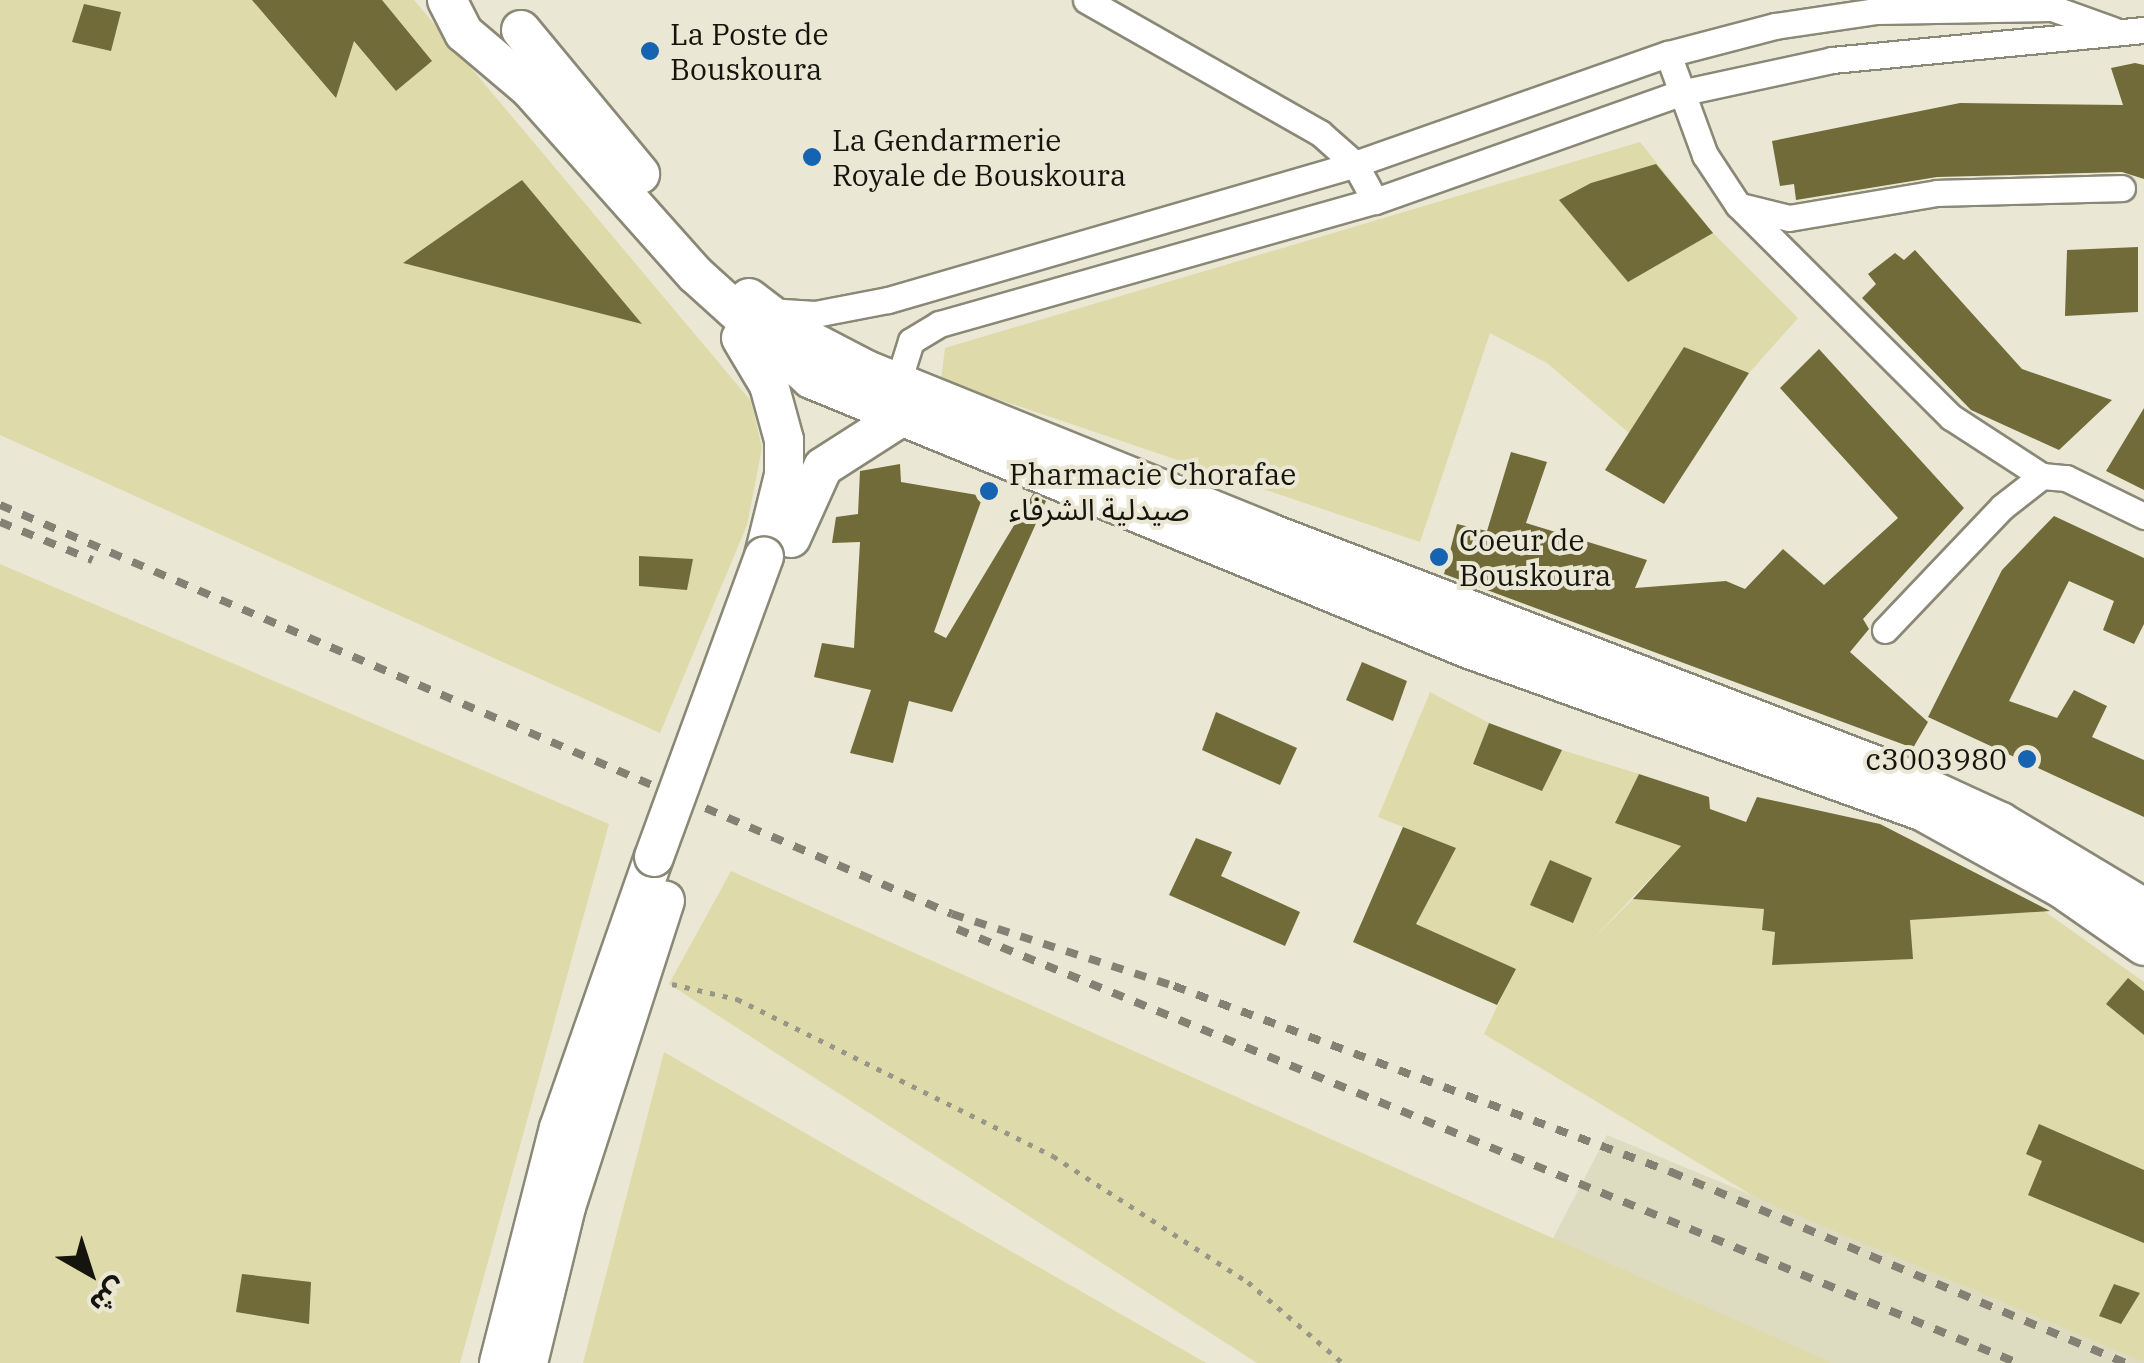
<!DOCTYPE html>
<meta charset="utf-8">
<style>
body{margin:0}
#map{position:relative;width:2144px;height:1363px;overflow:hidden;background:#eae8d4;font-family:"IBM Plex Serif","Noto Sans Arabic",serif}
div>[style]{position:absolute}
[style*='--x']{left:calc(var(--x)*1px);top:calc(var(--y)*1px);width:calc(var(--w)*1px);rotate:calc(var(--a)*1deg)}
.built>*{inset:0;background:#dddbc0}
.green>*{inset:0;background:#dedaa9}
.building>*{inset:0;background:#706b39}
.path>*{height:5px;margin-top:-2.5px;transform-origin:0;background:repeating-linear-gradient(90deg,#979687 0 5px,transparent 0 13px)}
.roads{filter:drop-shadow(2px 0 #8a8876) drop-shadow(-2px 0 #8a8876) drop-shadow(0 2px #8a8876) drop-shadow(0 -2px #8a8876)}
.street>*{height:25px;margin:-12.5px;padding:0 12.5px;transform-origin:12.5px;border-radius:12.5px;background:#fff}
.secondary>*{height:38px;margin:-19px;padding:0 19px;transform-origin:19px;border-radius:19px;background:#fff}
.rail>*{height:8px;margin-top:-4px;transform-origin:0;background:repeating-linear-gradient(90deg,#838174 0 12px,transparent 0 24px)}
.bridges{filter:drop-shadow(2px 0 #8a8876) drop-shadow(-2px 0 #8a8876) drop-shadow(0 2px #8a8876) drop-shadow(0 -2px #8a8876)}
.secondary-bridge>*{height:38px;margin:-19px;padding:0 19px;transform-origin:19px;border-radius:19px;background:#fff}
.dots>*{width:28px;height:28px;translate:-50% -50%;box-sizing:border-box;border:5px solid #eae8d4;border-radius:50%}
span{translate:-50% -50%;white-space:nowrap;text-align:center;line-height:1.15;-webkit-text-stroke:8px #eae8d4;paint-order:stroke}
.poi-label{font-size:30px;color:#15140d}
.left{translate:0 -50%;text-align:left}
.right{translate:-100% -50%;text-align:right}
.north{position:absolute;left:40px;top:1223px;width:100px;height:100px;-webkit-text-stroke:8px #eae8d4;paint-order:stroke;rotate:141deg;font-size:28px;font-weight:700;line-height:40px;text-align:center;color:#15140d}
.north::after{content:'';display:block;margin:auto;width:35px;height:45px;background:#15140d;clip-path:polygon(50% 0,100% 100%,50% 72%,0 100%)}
</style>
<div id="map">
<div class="built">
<i style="clip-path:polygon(1607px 1135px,2144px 1358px,2144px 1363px,1816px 1363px,1549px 1246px)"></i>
</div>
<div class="green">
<i style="clip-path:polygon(0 0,414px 0,751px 401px,762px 448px,747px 525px,660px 733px,0 435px)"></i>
<i style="clip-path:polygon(1640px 142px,1713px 233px,1798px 318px,1749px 373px,1629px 433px,1547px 363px,1490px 333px,1420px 542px,941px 380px,945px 348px)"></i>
<i style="clip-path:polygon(0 564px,609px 824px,460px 1363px,0 1363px)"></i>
<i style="clip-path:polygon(1430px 692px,1489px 723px,1473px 765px,1542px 791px,1562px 750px,1639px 774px,1615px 823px,1681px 846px,1591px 941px,1633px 899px,1764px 909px,1762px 930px,1775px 932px,1773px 965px,1912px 959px,1910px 920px,2028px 912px,2033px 903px,2144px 982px,2144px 1362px,1755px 1197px,1484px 1034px,1515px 969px,1416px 924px,1455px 848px,1378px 817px)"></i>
<i style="clip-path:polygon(731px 871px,1832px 1363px,1257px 1363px,669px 984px)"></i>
<i style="clip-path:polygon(664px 1052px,1206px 1363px,583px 1363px)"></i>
</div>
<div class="building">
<i style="clip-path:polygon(252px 0,382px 0,432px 61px,396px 91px,354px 41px,336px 98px)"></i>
<i style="clip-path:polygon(84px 4px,121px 12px,111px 51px,72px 42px)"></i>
<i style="clip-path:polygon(2135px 63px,2144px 65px,2144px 179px,2122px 172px,1937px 177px,1796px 200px,1794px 184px,1780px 186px,1772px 141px,1960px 103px,2123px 105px,2111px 68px)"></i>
<i style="clip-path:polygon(1656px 164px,1713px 233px,1628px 282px,1559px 200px,1591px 183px)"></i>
<i style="clip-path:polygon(522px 180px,642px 324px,403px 263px)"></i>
<i style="clip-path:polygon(2138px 247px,2138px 312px,2065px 316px,2067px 250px)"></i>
<i style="clip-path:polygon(1915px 250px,2022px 369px,2112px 400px,2059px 450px,1971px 410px,1862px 298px,1876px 284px,1868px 274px,1895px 253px,1904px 260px)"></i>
<i style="clip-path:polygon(1684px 347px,1749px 373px,1664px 504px,1605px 470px)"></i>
<i style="clip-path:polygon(1819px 349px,1964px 508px,1863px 619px,1869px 629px,1850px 652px,1928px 722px,1913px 748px,1444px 574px,1457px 524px,1487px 531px,1511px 452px,1547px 462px,1526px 523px,1647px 560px,1635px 588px,1726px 581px,1745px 589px,1783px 549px,1824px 585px,1898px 518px,1780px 388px)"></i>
<i style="clip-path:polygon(2144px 408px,2144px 490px,2106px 471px)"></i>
<i style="clip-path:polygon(900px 464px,901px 482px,983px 496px,934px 632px,946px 638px,1033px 494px,1046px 501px,952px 712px,909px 701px,893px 763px,850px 753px,871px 690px,814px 677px,822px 643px,854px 648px,860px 542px,832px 543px,836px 517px,858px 514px,860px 471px)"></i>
<i style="clip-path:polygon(2054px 516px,2144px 558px,2144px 624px,2134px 644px,2103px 630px,2114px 601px,2069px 581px,2009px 701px,2057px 718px,2074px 690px,2107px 706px,2092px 737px,2144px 760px,2144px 817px,1928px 717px,2002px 570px)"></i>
<i style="clip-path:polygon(639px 556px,693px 559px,687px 590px,639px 586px)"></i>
<i style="clip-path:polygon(1362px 662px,1407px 681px,1393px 721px,1346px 700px)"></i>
<i style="clip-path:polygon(1216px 712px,1297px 748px,1280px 785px,1202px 750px)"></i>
<i style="clip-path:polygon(1489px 723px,1562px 750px,1542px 791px,1473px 764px)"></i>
<i style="clip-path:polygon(1639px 774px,1709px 797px,1710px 809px,1746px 822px,1757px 797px,1880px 824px,2050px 911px,1910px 920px,1913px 959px,1772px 965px,1775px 932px,1762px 930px,1764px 909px,1633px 899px,1681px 846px,1615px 823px)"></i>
<i style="clip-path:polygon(1403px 827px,1456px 848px,1416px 924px,1516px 969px,1497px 1005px,1353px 942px)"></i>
<i style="clip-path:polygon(1196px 838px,1232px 852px,1221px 876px,1300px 912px,1285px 946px,1169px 895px)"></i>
<i style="clip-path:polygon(1550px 860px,1592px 878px,1573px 923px,1530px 905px)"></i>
<i style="clip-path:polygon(2128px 978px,2144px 991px,2144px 1035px,2106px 1004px)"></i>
<i style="clip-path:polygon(2039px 1124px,2144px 1170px,2144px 1243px,2028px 1195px,2042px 1161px,2026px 1154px)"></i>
<i style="clip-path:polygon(242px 1274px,311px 1282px,309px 1324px,236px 1312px)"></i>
<i style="clip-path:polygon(2114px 1284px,2140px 1293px,2121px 1324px,2099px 1316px)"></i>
</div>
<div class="path">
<i style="--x:672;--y:984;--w:67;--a:13"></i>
<i style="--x:737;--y:999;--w:353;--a:26.4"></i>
<i style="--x:1053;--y:1156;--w:232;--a:32.9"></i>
<i style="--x:1248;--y:1282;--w:125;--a:40.5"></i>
</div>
<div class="roads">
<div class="street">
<i style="--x:1086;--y:0;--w:269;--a:29.6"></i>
<i style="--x:1320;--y:133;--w:47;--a:41.5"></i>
<i style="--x:1355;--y:164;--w:42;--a:61.6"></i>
<i style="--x:1668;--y:54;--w:108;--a:69.9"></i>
<i style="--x:1705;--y:155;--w:60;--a:56.6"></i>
<i style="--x:1738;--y:205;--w:301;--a:44.9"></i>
<i style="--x:1951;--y:417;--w:108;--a:33"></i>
<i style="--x:1740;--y:206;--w:50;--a:13.8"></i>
<i style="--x:1789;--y:218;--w:150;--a:-9.6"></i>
<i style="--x:1937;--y:193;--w:185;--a:-1.5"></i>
<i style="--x:767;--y:311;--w:48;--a:3.6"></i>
<i style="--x:815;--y:314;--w:74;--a:-10.9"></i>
<i style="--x:888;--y:300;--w:486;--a:-16.2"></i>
<i style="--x:1355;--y:164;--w:332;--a:-19.4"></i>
<i style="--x:1668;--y:54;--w:111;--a:-14.7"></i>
<i style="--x:1775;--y:26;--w:103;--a:-8.4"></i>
<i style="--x:1877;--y:11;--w:175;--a:-1"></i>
<i style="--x:2052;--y:8;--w:65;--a:19.8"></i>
<i style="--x:898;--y:382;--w:43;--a:-72.4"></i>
<i style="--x:911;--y:341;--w:33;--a:-31"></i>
<i style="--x:939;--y:324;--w:453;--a:-15.8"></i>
<i style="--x:1375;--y:201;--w:324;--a:-19.5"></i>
<i style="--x:1680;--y:93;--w:156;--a:-12.2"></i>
<i style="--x:1832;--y:60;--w:313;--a:-5.5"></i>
<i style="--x:1885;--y:630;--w:170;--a:-46.4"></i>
<i style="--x:2002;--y:507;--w:51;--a:-37.8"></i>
<i style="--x:2042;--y:476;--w:24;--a:5"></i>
<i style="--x:2066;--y:478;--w:87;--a:26"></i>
</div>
<div class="secondary">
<i style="--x:447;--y:0;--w:37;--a:63"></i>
<i style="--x:464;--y:33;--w:87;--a:40.3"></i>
<i style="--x:530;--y:89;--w:249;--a:48.3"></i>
<i style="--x:696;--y:275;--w:155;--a:42.1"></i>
<i style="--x:811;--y:379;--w:711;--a:22.31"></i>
<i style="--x:1469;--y:649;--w:481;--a:19.7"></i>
<i style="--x:1922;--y:811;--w:159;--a:29"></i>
<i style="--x:2061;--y:888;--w:101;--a:34.9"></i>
<i style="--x:521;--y:30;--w:187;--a:50.4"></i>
<i style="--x:749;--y:298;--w:54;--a:37.5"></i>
<i style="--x:792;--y:331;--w:85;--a:27.5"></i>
<i style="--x:867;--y:370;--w:432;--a:22"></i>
<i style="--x:1267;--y:532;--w:665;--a:20.97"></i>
<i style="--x:1888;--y:770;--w:124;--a:24.7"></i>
<i style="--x:2001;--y:822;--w:167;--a:31"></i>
<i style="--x:741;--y:338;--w:55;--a:59.2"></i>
<i style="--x:769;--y:385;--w:57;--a:74.7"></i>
<i style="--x:784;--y:440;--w:35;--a:90"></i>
<i style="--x:784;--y:475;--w:83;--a:103.9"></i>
<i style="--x:791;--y:538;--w:78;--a:-65.7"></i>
<i style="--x:823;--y:467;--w:89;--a:-32.6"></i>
<i style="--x:499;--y:1363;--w:243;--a:-75.7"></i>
<i style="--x:559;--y:1128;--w:287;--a:-70.7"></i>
<i style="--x:528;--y:1363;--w:161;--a:-76.3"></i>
<i style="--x:566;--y:1207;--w:322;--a:-72.1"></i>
</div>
</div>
<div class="rail">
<i style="--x:0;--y:505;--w:1036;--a:23.25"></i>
<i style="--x:952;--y:914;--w:233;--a:18"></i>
<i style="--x:1174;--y:986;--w:531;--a:20.52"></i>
<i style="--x:1671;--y:1172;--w:493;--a:22.8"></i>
<i style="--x:0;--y:522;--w:100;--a:22.4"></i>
<i style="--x:957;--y:929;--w:1146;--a:22.25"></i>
</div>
<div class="bridges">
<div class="secondary-bridge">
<i style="--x:654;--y:857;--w:320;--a:-69.9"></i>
</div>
</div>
<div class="dots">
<i style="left:650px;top:51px;background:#1563b1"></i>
<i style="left:812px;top:157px;background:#1563b1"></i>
<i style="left:989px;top:491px;background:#1563b1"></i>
<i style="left:1439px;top:557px;background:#1563b1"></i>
<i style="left:2027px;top:759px;background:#1563b1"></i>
</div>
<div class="poi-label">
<span class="left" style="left:670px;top:51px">La Poste de<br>Bouskoura</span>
<span class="left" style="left:832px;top:157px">La Gendarmerie<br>Royale de Bouskoura</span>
<span class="left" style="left:1009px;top:491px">Pharmacie Chorafae<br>صيدلية الشرفاء</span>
<span class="left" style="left:1459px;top:557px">Coeur de<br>Bouskoura</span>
<span class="right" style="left:2007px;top:759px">c3003980</span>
</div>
<div class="north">ش</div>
</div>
